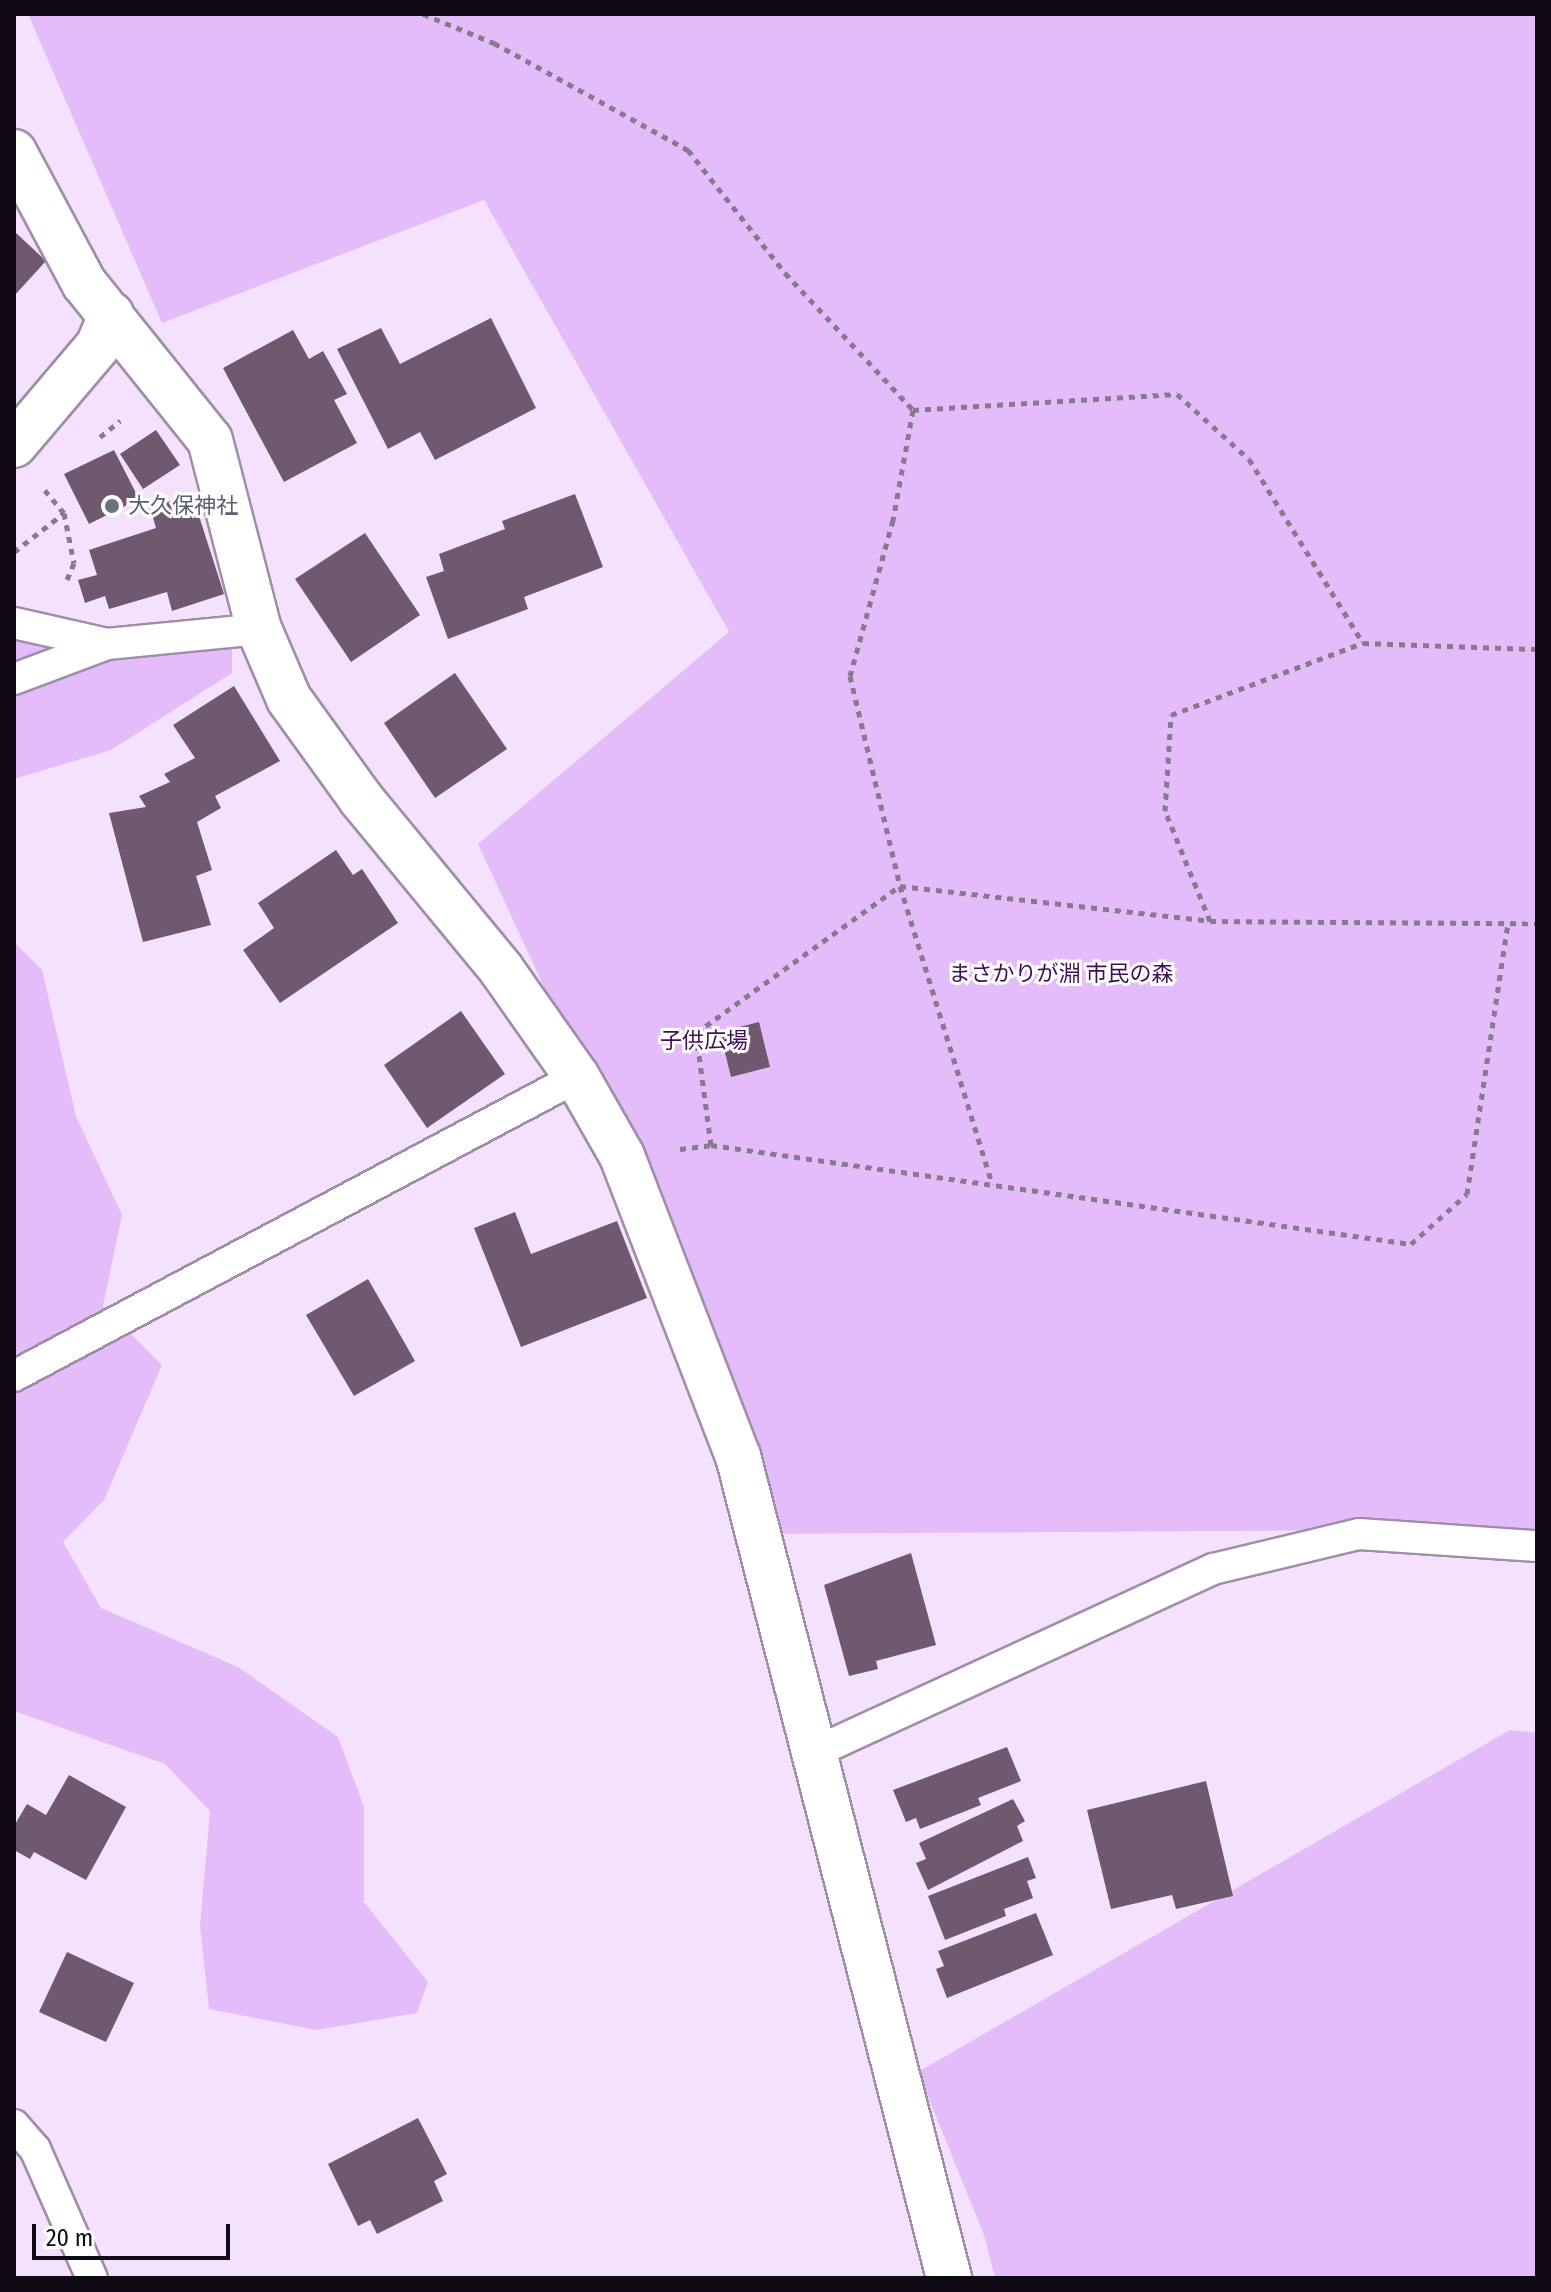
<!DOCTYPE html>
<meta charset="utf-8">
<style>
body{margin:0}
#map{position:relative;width:1551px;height:2292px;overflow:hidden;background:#f4e1fe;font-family:"Fira Sans Condensed","Noto Sans JP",sans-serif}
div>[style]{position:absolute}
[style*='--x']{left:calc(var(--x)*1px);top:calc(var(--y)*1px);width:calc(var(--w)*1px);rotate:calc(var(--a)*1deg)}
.green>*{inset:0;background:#e4bcf9}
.building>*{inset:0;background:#6e596f}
.path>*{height:5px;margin-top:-2.5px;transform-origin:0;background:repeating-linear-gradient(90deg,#877a8e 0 6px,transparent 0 12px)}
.roads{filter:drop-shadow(2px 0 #a08ea9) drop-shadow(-2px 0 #a08ea9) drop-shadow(0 2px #a08ea9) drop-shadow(0 -2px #a08ea9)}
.lane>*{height:30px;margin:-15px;padding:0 15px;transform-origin:15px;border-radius:15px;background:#fff}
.street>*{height:44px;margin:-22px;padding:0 22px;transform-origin:22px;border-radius:22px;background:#fff}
.dots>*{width:22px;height:22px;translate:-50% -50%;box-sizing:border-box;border:4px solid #fff;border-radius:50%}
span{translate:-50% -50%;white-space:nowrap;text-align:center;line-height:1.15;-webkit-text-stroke:6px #fff;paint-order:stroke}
.worship-label{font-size:22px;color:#5b616d}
.left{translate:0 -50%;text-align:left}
.park-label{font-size:22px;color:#400e55}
.frame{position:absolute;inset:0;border:16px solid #100a14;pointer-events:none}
.scale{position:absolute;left:32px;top:2224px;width:198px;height:36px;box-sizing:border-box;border:4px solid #100a14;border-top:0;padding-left:10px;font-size:24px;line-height:28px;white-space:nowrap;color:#100a14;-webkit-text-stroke:6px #fff;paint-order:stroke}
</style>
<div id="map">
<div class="green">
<i style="clip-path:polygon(28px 14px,1537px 14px,1537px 1529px,758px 1534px,622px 1156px,478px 844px,729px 632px,484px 200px,162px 323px)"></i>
<i style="clip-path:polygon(14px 620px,107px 644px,232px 632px,232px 673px,111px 750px,14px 779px)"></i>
<i style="clip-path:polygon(14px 942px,42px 970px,76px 1116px,122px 1215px,103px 1306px,162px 1365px,104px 1500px,63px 1542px,101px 1608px,238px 1667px,338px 1737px,364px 1807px,364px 1902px,428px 1982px,417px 2013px,316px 2030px,209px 2009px,200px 1926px,210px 1811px,165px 1764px,14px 1711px)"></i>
<i style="clip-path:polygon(1510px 1730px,1537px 1733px,1537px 2278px,995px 2278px,984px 2235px,918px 2072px)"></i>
</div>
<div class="building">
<i style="clip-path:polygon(14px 231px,46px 261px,14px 296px)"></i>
<i style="clip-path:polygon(491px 318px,536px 408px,435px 460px,420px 432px,388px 449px,337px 349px,381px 328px,400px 364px)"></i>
<i style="clip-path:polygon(293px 330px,309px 359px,323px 351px,347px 394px,334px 400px,357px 443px,284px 482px,223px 368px)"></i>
<i style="clip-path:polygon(156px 430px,180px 465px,143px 489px,120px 454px)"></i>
<i style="clip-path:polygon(114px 450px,139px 499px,89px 524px,64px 474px)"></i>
<i style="clip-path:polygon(192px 494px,224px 594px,172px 611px,167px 592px,109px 609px,105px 596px,85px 603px,78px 580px,97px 575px,89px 550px,156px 528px,150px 508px)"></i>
<i style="clip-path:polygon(575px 494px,603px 567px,524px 597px,528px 609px,448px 639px,426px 577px,444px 571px,439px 554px,505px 529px,502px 521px)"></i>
<i style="clip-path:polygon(365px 533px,420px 615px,351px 662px,295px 579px)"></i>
<i style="clip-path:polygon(455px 673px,507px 749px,435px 798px,384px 723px)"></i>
<i style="clip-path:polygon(234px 686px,280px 761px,215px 796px,221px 808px,197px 822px,212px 870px,196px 876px,211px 925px,143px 942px,109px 813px,146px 807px,139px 796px,170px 782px,164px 774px,195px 758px,173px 725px)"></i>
<i style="clip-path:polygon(336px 850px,353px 875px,362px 869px,398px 923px,280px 1003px,243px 950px,274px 928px,258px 903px)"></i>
<i style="clip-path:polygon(461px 1011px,505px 1074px,427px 1128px,384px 1065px)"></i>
<i style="clip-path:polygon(759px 1022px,770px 1067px,731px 1077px,720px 1032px)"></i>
<i style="clip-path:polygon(515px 1212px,531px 1254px,617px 1221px,647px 1298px,521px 1347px,474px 1228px)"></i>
<i style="clip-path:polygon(368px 1279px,415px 1361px,354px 1396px,306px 1315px)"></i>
<i style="clip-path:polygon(911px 1553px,936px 1645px,876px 1661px,878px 1669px,849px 1676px,824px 1585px)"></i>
<i style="clip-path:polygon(1007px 1747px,1021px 1781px,978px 1798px,981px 1805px,920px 1829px,916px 1818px,906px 1822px,893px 1790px)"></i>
<i style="clip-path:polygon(69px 1775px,126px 1807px,86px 1880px,34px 1852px,30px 1859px,14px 1850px,14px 1826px,27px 1804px,46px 1815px)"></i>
<i style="clip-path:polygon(1206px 1781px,1233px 1896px,1176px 1909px,1172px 1895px,1111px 1909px,1087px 1810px)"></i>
<i style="clip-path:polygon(1013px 1799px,1025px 1821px,1017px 1826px,1023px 1841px,928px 1890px,916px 1863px,926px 1859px,919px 1843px)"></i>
<i style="clip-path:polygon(1028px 1857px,1036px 1878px,1027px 1881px,1033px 1898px,1004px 1909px,1006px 1916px,945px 1940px,928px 1896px)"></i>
<i style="clip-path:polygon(1036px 1913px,1053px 1955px,947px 1998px,936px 1969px,944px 1966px,938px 1951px)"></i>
<i style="clip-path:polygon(67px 1952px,134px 1983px,106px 2042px,39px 2012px)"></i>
<i style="clip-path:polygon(418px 2118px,447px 2174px,434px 2181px,443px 2201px,377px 2234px,370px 2220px,358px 2226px,328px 2164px)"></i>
</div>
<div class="path">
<i style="--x:423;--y:14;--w:77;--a:22.2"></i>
<i style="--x:494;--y:43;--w:222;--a:28.9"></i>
<i style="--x:688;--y:150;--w:157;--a:51.7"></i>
<i style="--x:785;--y:273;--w:187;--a:46.9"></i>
<i style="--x:913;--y:410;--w:112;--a:100.3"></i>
<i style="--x:893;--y:520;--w:162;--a:105.4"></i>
<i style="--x:850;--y:676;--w:216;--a:76.6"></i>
<i style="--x:900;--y:886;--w:312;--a:72.8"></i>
<i style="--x:913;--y:410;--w:264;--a:-3.5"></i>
<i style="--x:1177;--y:394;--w:97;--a:42.1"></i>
<i style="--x:1249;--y:459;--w:216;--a:58.2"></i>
<i style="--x:100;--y:437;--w:26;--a:-39"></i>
<i style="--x:64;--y:513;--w:51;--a:78.7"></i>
<i style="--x:74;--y:563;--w:23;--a:113"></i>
<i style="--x:14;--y:552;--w:63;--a:-38"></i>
<i style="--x:64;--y:513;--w:31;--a:-130"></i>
<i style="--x:1210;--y:921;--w:119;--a:-112.2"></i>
<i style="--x:1165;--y:811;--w:96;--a:-86.4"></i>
<i style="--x:1171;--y:715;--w:205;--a:-20.6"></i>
<i style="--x:1363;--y:643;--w:174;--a:2"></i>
<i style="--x:711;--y:1145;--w:113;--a:-97.6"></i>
<i style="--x:696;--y:1033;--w:251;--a:-35.8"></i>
<i style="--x:900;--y:886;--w:312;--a:6.4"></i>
<i style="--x:1210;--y:921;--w:327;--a:0.4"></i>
<i style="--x:680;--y:1149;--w:31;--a:-7"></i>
<i style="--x:711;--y:1145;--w:707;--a:8.05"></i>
<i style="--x:1411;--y:1244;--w:75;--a:-41.8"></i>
<i style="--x:1467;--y:1194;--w:274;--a:-81.4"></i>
</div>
<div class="roads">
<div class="lane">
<i style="--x:14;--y:623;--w:95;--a:12.7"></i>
<i style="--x:107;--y:644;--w:153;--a:-5.6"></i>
<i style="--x:14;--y:679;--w:99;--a:-20.6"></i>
<i style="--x:14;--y:1376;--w:637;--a:-27.97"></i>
<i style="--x:813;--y:1753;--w:440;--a:-24.7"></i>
<i style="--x:1213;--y:1569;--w:150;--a:-13.5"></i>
<i style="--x:1359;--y:1534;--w:178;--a:3.9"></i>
<i style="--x:14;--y:2125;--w:32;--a:49"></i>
<i style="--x:35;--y:2149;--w:141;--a:66.2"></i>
</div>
<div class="street">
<i style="--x:14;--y:152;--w:149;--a:61.9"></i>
<i style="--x:84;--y:283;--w:201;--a:51.3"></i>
<i style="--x:210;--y:440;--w:195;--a:75.5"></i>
<i style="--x:259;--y:629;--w:76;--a:66.8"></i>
<i style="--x:289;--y:699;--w:123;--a:54.2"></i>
<i style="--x:361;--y:799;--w:220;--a:50.5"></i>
<i style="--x:501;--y:969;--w:132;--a:54.9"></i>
<i style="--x:577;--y:1077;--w:91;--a:60.3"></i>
<i style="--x:622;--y:1156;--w:322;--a:68.9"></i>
<i style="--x:738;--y:1456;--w:849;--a:75.6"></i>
<i style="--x:14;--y:445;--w:130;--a:-49.7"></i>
<i style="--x:98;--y:346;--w:34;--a:-67"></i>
</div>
</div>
<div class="dots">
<i style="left:112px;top:506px;background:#6b7280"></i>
</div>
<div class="worship-label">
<span class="left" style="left:128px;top:506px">大久保神社</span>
</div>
<div class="park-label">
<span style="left:1061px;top:974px">まさかりが淵 市民の森</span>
<span style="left:704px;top:1041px">子供広場</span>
</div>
<div class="frame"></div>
<div class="scale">20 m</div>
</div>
